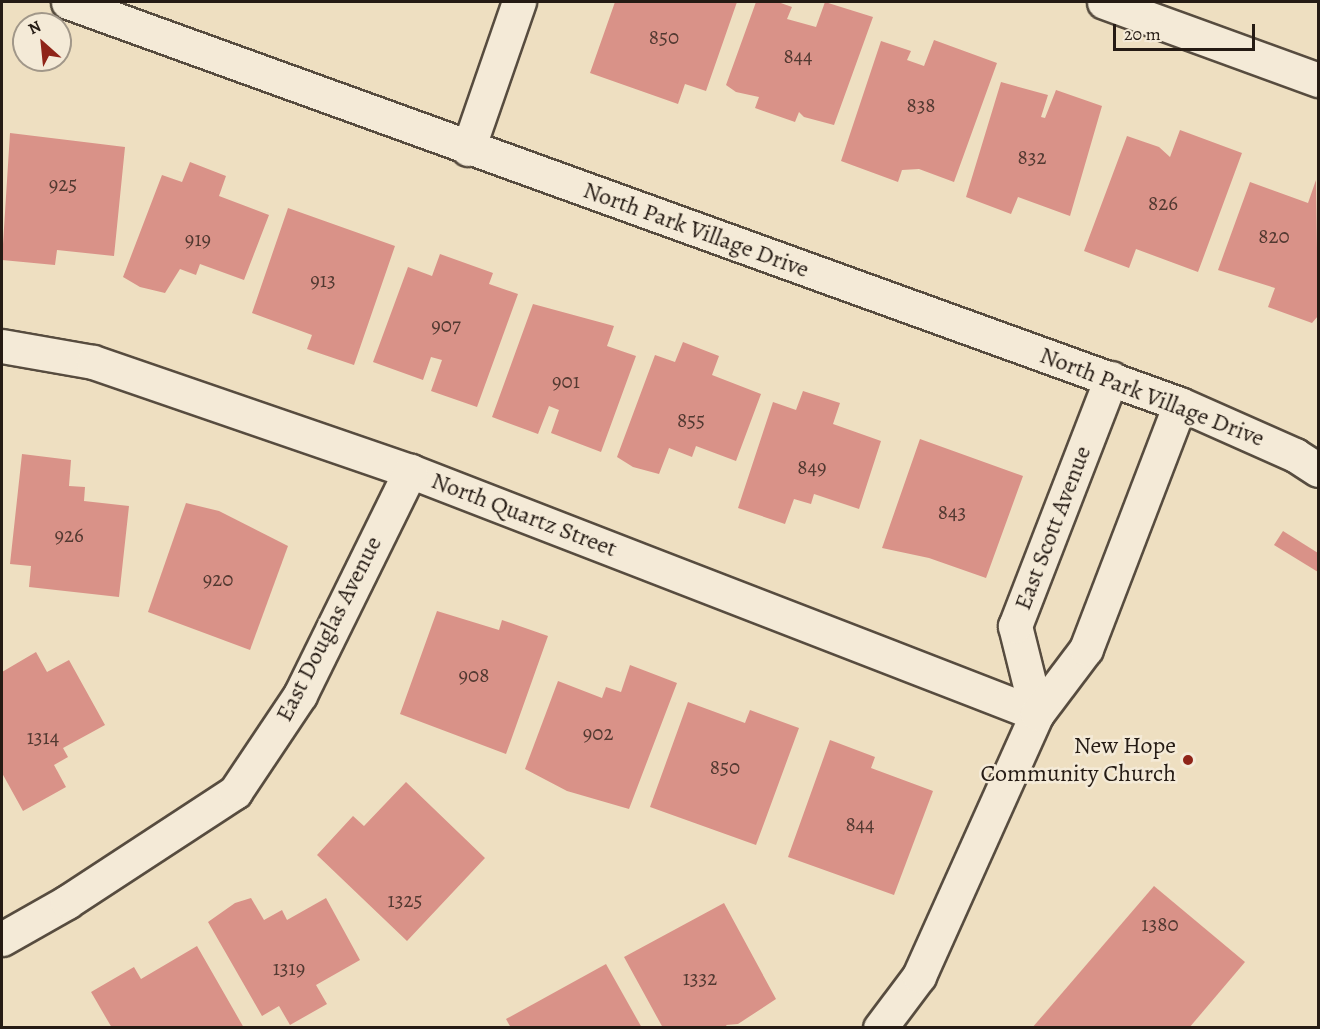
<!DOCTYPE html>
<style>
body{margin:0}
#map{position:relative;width:1320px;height:1029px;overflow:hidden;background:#eedfc1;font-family:Alegreya,serif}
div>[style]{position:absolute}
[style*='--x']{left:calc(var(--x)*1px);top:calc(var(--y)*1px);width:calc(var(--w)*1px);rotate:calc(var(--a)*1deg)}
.building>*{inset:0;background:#d99288}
.roads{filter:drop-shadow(2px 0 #574c3f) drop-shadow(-2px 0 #574c3f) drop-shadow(0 2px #574c3f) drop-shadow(0 -2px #574c3f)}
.street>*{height:33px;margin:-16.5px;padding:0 16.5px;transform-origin:16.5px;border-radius:16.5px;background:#f4ead7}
.secondary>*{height:33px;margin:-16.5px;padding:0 16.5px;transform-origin:16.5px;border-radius:16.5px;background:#f4ead7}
.dots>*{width:16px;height:16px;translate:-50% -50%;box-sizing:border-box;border:3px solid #f4ead7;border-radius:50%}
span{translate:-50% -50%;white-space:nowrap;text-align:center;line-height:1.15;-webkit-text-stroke:5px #f4ead7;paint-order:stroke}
.number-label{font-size:21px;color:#523931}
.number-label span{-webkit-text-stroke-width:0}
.street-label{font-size:24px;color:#251b14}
.poi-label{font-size:24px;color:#251b14}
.right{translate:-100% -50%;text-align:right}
.frame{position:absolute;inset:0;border:3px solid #251b14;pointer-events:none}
.north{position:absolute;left:12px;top:12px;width:60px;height:60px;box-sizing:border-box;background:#f4ead7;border:2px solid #a19789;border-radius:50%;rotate:333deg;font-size:16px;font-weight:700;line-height:24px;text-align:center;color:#251b14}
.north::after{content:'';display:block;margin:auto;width:21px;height:27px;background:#8f2418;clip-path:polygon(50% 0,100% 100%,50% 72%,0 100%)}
.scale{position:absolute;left:1113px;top:24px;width:142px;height:27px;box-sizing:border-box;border:3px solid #251b14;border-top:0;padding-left:8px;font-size:18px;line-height:21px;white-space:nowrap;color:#251b14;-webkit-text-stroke:4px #f4ead7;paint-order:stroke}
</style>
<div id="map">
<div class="building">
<i style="clip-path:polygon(615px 2px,737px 2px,706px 91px,685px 84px,678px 104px,590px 73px)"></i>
<i style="clip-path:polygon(756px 2px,778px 2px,792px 7px,787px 19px,816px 27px,825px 2px,873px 17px,834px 125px,804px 117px,799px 112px,795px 122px,755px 108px,759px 97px,736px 92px,726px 85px)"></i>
<i style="clip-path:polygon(934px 40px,997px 63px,954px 182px,919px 169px,902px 170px,898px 182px,841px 161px,881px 41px,911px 51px,907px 60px,924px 66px)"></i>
<i style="clip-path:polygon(1001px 82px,1048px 95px,1041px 117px,1045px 118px,1056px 90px,1102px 106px,1070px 216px,1018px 197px,1011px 214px,966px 197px)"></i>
<i style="clip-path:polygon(1180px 130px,1242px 153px,1198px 272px,1136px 249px,1129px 268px,1084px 251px,1127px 136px,1159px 147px,1170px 157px)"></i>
<i style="clip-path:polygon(10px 133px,125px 147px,114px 256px,57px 250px,55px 265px,2px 260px)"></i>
<i style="clip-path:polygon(190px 162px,226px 176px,219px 196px,269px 215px,244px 280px,200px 264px,196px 275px,180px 269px,165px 293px,140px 287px,123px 277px,162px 175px,182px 182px)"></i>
<i style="clip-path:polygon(1316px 180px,1318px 316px,1312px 323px,1268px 307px,1275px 288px,1218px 270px,1250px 182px,1308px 203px)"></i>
<i style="clip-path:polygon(288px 208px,395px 246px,354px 365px,307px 349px,312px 335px,252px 313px)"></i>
<i style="clip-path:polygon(440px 254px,493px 273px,489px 284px,518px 294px,477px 407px,431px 391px,442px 360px,431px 357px,423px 380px,373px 362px,408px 267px,432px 276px)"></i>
<i style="clip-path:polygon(533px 304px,614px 326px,607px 346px,636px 356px,601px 452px,551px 433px,559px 410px,549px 406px,538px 434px,492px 417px)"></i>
<i style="clip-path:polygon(683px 342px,719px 356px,712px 375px,761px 394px,736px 461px,696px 446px,692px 457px,669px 448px,659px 474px,633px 467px,617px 457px,655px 355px,675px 362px)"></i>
<i style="clip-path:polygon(803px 391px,840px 403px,833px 424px,881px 441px,859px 509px,814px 494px,811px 504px,794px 499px,785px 524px,738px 508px,773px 402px,796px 410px)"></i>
<i style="clip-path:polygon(920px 439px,1023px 476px,986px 578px,929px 558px,882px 548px)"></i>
<i style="clip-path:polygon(22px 454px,71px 460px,69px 486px,85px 487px,84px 501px,129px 506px,119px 597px,29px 587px,31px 566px,10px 564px)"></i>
<i style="clip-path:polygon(186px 503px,219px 511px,288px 546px,250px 650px,148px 612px)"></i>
<i style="clip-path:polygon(1283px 531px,1318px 553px,1318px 572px,1274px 545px)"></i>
<i style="clip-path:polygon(437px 611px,499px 630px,502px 620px,548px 636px,506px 754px,400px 714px)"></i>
<i style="clip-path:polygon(36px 652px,47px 672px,69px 660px,105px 725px,63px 748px,68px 757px,54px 765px,66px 787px,23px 811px,2px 773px,2px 672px)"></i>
<i style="clip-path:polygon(630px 665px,677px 683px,629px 809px,567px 791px,525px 769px,558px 681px,602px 698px,606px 687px,621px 692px)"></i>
<i style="clip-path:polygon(688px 702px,745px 723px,750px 710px,799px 728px,756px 845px,650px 807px)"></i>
<i style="clip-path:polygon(830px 740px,875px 757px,871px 768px,933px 791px,894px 895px,788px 857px)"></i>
<i style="clip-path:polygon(406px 782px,485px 858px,407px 941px,317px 855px,353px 816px,364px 826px)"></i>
<i style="clip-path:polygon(1154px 886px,1245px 962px,1189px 1028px,1032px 1028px)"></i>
<i style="clip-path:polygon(251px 898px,264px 920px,282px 910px,287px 920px,326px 898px,360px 960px,316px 985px,327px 1004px,290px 1025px,279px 1006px,262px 1016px,208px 922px,235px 903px)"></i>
<i style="clip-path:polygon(724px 903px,776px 999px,738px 1024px,726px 1025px,728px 1028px,663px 1028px,624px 957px)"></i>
<i style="clip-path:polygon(197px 946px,244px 1028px,112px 1028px,91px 992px,134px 967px,141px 979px)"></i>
<i style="clip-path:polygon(606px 964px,642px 1028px,511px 1028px,506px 1019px)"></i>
</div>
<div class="roads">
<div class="street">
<i style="--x:1104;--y:2;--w:228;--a:20"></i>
<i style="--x:468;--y:149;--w:156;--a:-70.9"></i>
<i style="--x:2;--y:346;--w:92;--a:10"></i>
<i style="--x:93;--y:362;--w:335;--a:19"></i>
<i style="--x:410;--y:471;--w:672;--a:21.18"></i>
<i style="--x:1037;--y:714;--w:91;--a:-104"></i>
<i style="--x:1015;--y:626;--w:266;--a:-68.8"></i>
<i style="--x:2;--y:939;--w:75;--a:-29.6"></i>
<i style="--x:67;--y:902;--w:201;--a:-33.2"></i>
<i style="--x:235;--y:792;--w:117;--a:-56.2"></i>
<i style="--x:300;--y:695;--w:250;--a:-63.8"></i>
<i style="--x:880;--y:1028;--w:65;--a:-53.1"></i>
<i style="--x:919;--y:976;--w:287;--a:-65.8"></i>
<i style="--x:1037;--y:714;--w:81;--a:-53"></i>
<i style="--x:1086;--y:649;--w:262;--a:-69"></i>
</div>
<div class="secondary">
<i style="--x:68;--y:2;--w:1182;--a:19.88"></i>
<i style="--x:1180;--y:404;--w:126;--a:23.9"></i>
<i style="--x:1295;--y:455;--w:27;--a:33"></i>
</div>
</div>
<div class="dots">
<i style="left:1188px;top:760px;background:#8f2418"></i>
</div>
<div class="number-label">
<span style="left:664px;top:37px">850</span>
<span style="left:798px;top:56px">844</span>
<span style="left:921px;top:105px">838</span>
<span style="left:1032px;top:157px">832</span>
<span style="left:63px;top:184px">925</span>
<span style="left:1163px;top:203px">826</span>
<span style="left:1274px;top:236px">820</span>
<span style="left:198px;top:239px">919</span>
<span style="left:323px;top:280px">913</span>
<span style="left:446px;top:325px">907</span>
<span style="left:566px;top:381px">901</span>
<span style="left:691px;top:420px">855</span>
<span style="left:812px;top:467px">849</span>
<span style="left:952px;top:512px">843</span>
<span style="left:69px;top:535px">926</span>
<span style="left:218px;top:579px">920</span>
<span style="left:474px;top:675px">908</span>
<span style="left:598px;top:733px">902</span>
<span style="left:43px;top:737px">1314</span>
<span style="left:725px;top:767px">850</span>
<span style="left:860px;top:824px">844</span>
<span style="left:405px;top:900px">1325</span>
<span style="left:1160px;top:924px">1380</span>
<span style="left:289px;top:968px">1319</span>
<span style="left:700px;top:978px">1332</span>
</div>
<div class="street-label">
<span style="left:696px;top:230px;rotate:20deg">North Park Village Drive</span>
<span style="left:1152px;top:397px;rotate:21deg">North Park Village Drive</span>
<span style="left:524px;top:515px;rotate:21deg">North Quartz Street</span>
<span style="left:1053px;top:528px;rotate:-69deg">East Scott Avenue</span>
<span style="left:329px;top:629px;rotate:-63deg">East Douglas Avenue</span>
</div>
<div class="poi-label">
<span class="right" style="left:1176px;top:760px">New Hope<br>Community Church</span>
</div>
<div class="frame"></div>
<div class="north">N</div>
<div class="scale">20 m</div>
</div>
